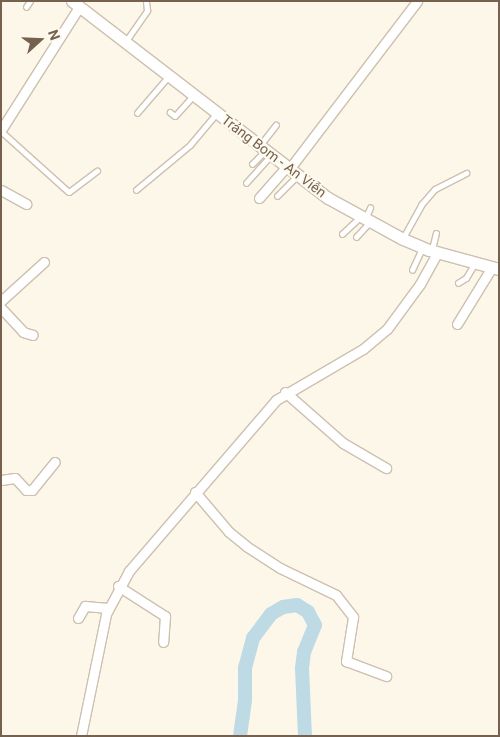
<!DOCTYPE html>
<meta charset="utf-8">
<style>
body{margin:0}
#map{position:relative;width:500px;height:737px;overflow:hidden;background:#fcf7e9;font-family:Roboto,sans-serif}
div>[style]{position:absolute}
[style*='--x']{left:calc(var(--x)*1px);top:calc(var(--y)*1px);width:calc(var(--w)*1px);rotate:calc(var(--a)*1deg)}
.river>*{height:14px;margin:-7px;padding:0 7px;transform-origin:7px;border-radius:7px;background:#bddae5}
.roads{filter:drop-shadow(1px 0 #cdc0af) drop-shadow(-1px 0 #cdc0af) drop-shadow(0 1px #cdc0af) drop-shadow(0 -1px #cdc0af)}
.lane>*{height:4.5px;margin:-2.25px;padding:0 2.25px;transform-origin:2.25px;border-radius:2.25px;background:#fff}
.street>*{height:9px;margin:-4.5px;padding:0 4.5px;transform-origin:4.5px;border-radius:4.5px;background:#fff}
.secondary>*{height:11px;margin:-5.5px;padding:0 5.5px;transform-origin:5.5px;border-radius:5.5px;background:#fff}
span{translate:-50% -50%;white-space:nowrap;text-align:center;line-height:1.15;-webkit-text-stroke:4px #fefaef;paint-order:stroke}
.street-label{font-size:14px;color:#75614d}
.frame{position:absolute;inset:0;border:2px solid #75614d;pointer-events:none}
.north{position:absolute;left:15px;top:15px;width:50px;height:50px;-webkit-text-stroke:4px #fefaef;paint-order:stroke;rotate:70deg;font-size:14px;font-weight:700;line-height:20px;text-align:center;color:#75614d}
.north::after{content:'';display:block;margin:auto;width:18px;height:22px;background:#75614d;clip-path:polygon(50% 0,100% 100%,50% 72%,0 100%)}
</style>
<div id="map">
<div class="river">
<i style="--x:240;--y:736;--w:36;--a:-82"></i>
<i style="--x:245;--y:700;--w:32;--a:-90"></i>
<i style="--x:245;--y:668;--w:31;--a:-75"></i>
<i style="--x:253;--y:638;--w:30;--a:-53"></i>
<i style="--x:271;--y:614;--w:14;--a:-30"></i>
<i style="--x:283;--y:607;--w:14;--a:-8"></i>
<i style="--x:297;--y:605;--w:13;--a:32"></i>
<i style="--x:308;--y:612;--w:15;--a:62"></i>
<i style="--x:315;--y:625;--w:29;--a:112"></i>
<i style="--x:304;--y:652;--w:16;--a:97"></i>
<i style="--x:302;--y:668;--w:68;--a:87.5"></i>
</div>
<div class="roads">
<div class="lane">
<i style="--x:26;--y:7;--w:7;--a:-56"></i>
<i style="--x:126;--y:41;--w:37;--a:-55"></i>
<i style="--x:147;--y:11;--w:10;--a:-96"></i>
<i style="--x:170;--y:112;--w:6;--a:39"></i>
<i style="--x:175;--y:116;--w:27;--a:-48"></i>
<i style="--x:137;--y:113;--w:48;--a:-49.3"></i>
<i style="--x:1;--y:131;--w:91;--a:41.9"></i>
<i style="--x:69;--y:192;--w:35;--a:-37"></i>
<i style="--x:261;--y:144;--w:24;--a:-52"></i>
<i style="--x:252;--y:164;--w:18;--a:-45"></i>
<i style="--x:246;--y:183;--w:39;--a:-48"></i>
<i style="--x:136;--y:190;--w:70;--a:-39.8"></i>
<i style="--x:190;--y:145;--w:40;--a:-50"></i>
<i style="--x:277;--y:196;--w:28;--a:-45"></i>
<i style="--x:366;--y:217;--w:10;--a:-66"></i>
<i style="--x:342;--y:234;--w:23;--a:-43"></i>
<i style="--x:356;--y:237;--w:19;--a:-47"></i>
<i style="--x:403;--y:238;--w:38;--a:-61"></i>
<i style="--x:421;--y:205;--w:21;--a:-49"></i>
<i style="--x:435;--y:189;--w:35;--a:-27"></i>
<i style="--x:432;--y:249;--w:16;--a:-76"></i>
<i style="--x:412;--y:270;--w:23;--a:-65"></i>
<i style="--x:458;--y:283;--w:9;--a:-32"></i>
<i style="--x:466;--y:278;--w:17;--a:-59"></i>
</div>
<div class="street">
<i style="--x:1;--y:130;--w:146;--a:-57.6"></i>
<i style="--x:290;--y:168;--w:210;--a:-52.7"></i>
<i style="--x:1;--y:190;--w:29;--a:29"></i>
<i style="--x:259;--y:198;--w:43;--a:-48.8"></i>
<i style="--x:1;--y:301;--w:58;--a:-42.2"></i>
<i style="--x:1;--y:308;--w:33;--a:47"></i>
<i style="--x:23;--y:332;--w:10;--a:17"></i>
<i style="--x:457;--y:324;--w:67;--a:-58.4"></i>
<i style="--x:285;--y:392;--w:77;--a:41.3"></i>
<i style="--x:343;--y:443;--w:50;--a:30.2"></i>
<i style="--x:1;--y:480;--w:14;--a:-8"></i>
<i style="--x:15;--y:478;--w:16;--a:47"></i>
<i style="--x:26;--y:490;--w:6;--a:0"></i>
<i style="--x:32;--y:490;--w:36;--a:-51"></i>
<i style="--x:195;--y:492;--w:52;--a:49.6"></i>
<i style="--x:229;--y:532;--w:22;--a:39"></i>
<i style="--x:246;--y:546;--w:40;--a:32.9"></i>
<i style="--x:280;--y:568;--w:62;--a:25.7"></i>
<i style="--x:336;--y:595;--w:28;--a:52"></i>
<i style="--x:353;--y:617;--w:45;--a:99"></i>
<i style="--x:346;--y:661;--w:43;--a:20.6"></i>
<i style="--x:118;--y:586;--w:56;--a:32.6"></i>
<i style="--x:165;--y:616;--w:26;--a:94"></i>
<i style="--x:78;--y:618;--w:14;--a:-60"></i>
<i style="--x:85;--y:606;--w:23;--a:5"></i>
<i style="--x:81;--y:736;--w:125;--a:-78.4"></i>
<i style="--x:106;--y:614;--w:49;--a:-61.9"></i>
<i style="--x:129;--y:571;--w:225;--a:-49.3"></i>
<i style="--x:276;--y:400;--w:101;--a:-30.4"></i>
<i style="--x:363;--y:349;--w:31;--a:-40"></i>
<i style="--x:387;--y:329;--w:56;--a:-53.7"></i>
<i style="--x:420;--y:284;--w:37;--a:-61"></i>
</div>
<div class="secondary">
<i style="--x:72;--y:1;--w:323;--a:37.6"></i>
<i style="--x:328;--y:198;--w:85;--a:28.7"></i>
<i style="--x:403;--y:239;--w:28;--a:23"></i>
<i style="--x:429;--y:250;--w:73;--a:15.2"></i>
</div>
</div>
<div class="street-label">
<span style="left:274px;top:156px;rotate:37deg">Trảng Bom - An Viễn</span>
</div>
<div class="frame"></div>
<div class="north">N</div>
</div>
